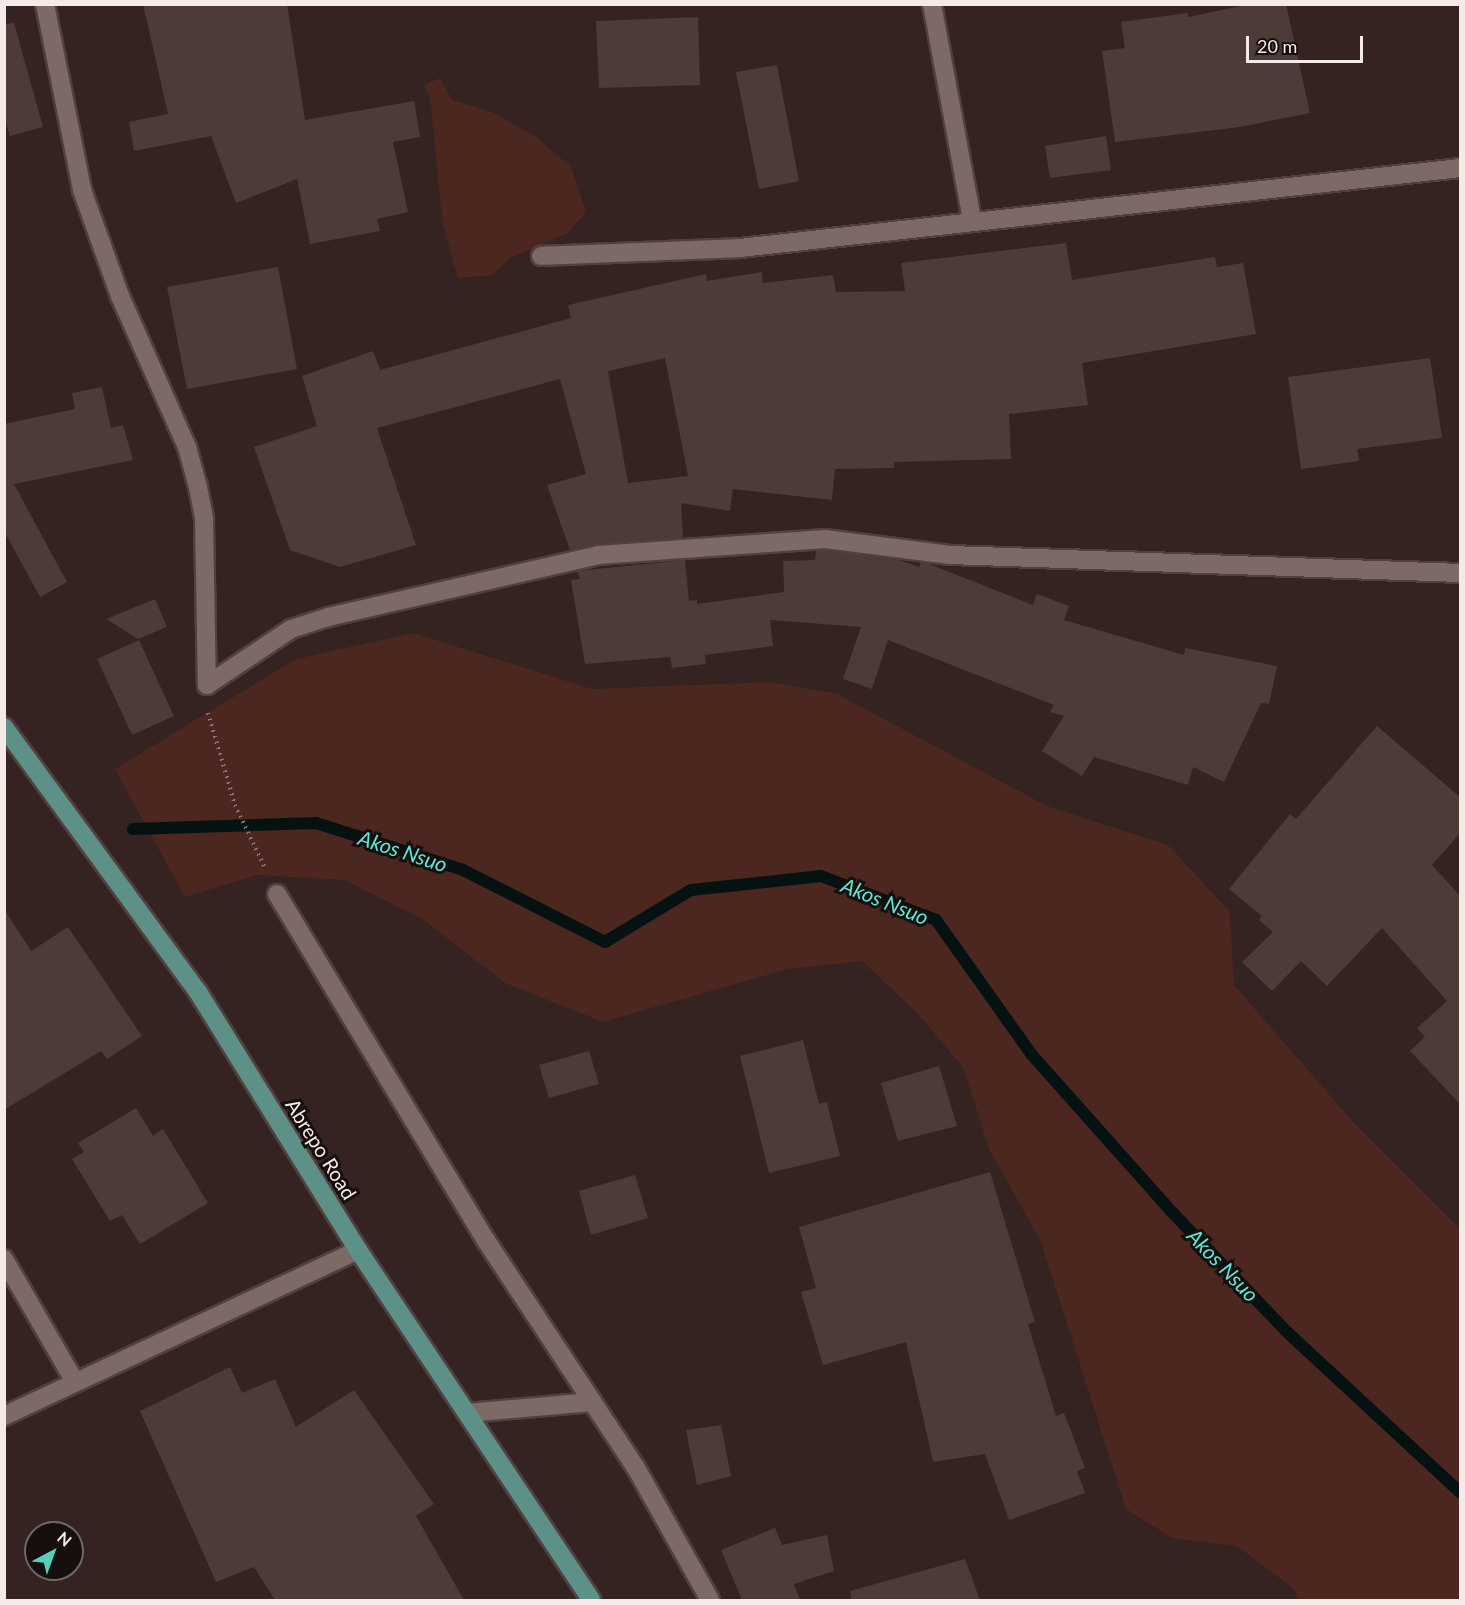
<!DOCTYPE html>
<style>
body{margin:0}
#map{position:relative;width:1465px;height:1605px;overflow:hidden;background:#342320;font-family:Lato,sans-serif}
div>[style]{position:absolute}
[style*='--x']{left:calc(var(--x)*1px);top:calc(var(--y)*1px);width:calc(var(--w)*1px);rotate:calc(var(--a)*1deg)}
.green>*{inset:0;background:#4c271f}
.stream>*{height:12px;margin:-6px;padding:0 6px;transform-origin:6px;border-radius:6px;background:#061211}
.building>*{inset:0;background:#4d3b37}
.path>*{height:4px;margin-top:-2px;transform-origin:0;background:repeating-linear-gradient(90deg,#897b78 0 1.5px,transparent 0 6px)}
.roads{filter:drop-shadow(2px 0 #50413f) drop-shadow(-2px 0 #50413f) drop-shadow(0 2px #50413f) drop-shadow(0 -2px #50413f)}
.minor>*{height:18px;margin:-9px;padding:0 9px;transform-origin:9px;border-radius:9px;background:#7d6965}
.major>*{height:18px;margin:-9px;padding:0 9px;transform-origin:9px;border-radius:9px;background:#5d9188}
span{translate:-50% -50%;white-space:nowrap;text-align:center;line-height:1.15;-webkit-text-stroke:6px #160f0d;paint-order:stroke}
.street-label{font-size:20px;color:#f6eae8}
.water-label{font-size:21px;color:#5bead8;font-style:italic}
.frame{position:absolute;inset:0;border:6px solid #f6eae8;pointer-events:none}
.north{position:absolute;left:24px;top:1521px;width:60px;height:60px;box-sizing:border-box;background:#160f0d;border:2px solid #706765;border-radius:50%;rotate:41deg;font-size:16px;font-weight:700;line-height:24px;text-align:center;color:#f6eae8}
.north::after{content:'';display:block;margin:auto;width:21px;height:27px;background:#59cebf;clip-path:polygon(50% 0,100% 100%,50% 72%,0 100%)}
.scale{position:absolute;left:1246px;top:36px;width:117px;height:27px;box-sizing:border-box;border:3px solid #f6eae8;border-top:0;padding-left:8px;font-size:18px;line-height:21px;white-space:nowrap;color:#f6eae8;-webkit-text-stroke:4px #160f0d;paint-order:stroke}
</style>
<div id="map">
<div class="green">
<i style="clip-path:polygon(440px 78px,452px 100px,492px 112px,536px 137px,571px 167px,586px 212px,568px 233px,510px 258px,492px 275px,458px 278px,443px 225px,430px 98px,424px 85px)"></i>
<i style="clip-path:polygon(414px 633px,592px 689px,771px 682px,837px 694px,1047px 806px,1168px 845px,1230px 912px,1234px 985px,1354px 1123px,1460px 1229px,1460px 1600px,1299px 1600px,1294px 1589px,1237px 1546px,1172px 1538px,1126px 1509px,1041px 1242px,989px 1149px,963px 1067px,918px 1014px,862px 961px,787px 969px,603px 1022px,505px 983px,424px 920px,345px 880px,257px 875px,185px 897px,115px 769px,296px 659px)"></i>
</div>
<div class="stream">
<i style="--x:133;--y:829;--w:183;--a:-1.9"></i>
<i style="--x:316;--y:823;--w:154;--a:17.7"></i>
<i style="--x:463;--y:870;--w:159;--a:26.9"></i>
<i style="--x:605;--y:942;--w:100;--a:-31.2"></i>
<i style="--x:691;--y:890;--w:131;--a:-6.1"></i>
<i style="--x:821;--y:876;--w:123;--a:20.9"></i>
<i style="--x:936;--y:920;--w:166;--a:54.6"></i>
<i style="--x:1032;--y:1055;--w:210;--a:48.3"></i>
<i style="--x:1172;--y:1212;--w:166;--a:46.2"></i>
<i style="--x:1287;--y:1332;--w:236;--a:42.8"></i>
</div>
<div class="building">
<i style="clip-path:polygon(143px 4px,287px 4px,305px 120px,414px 101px,420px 137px,393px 142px,408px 212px,377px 219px,380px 231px,310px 244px,297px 179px,236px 203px,211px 136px,134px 151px,129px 122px,168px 114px)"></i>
<i style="clip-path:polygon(1251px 4px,1286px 4px,1310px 113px,1240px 127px,1115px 142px,1102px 51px,1125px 48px,1121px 22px,1188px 13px,1188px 17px)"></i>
<i style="clip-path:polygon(698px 17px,700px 85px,599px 88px,596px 21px)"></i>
<i style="clip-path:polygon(14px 23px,43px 127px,10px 136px,4px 117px,4px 24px)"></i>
<i style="clip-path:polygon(777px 65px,799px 181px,759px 189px,736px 72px)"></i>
<i style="clip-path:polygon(1106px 136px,1111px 170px,1050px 178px,1045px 146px)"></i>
<i style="clip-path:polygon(evenodd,1066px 243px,1072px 280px,1215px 257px,1217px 267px,1243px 263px,1256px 334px,1082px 363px,1088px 405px,1009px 414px,1011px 459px,894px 462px,894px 468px,835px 469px,832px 500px,733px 489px,730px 511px,681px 503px,683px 538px,597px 544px,570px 550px,547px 485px,586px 474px,560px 379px,377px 428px,416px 545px,340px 567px,290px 550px,254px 447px,317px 426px,302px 376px,373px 351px,380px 370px,571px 318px,568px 305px,706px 274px,707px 281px,762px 272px,763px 283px,833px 275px,836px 292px,905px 291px,901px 263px,1066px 243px,665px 358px,688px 476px,628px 483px,608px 371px,665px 358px)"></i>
<i style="clip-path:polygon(278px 267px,297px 369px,187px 389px,167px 287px)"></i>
<i style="clip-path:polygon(1430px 358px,1442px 438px,1357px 449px,1359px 461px,1301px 469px,1288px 377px)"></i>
<i style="clip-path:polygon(102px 387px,111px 428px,123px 425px,133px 460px,14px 484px,67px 582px,40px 597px,4px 531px,4px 424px,75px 409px,72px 393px)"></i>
<i style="clip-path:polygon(825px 550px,899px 560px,919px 567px,921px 563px,929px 564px,1033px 605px,1037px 594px,1069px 606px,1064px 620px,1184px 655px,1185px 648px,1277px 666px,1269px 704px,1261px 703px,1224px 782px,1193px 767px,1188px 785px,1094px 757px,1082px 776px,1042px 751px,1064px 716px,1050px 712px,1054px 705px,888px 640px,872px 689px,843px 679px,861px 627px,770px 620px,773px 646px,705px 655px,706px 664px,672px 668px,670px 657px,585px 664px,571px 580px,580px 579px,577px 571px,685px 560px,689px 601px,697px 600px,697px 604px,784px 592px,783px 561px,815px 560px,816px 551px)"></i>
<i style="clip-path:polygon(155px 599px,167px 627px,138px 639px,106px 619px)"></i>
<i style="clip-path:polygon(139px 640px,174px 716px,132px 735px,97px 659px)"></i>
<i style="clip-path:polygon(1377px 726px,1461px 798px,1461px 832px,1432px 865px,1461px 897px,1461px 1105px,1410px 1051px,1425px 1037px,1417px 1028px,1447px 1001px,1382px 928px,1327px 986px,1301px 961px,1272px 991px,1242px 962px,1273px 932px,1259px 920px,1262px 916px,1229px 889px,1290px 814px,1296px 819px)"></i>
<i style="clip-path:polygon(4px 909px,31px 951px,68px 927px,142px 1036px,107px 1059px,101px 1051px,4px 1110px)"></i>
<i style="clip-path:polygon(803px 1040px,819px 1104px,827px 1102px,840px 1156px,769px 1173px,740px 1056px)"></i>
<i style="clip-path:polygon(589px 1051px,599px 1084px,549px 1098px,539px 1065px)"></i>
<i style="clip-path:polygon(939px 1066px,957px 1126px,898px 1141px,881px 1083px)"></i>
<i style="clip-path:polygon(136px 1108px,153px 1136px,163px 1129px,208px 1203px,140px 1244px,122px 1215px,110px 1221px,72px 1159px,84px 1152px,78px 1143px)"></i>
<i style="clip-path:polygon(990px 1172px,1035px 1322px,1028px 1324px,1056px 1416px,1064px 1413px,1085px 1468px,1077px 1471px,1085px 1493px,1009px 1520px,985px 1454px,933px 1462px,906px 1342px,823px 1365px,801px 1292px,816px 1288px,799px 1227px)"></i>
<i style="clip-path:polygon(635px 1175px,648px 1218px,591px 1235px,579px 1191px)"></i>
<i style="clip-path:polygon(230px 1367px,242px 1393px,275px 1379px,296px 1427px,354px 1390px,434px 1504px,416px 1516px,464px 1600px,275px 1600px,254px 1567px,216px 1582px,140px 1411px)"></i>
<i style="clip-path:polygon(721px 1425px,731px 1476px,697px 1485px,686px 1430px)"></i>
<i style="clip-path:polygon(775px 1528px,782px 1545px,827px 1535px,834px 1571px,794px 1584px,800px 1600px,742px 1600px,721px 1550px)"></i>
<i style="clip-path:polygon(965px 1559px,980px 1600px,851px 1600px,850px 1591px)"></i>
</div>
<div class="path">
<i style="--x:208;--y:713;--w:96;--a:73.6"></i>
<i style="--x:235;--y:805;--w:70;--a:64.5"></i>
</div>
<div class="roads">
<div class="minor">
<i style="--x:45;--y:4;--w:190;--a:78.7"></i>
<i style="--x:82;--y:190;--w:113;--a:70.3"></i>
<i style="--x:120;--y:296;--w:165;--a:66.1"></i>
<i style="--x:187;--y:447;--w:41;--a:74.6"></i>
<i style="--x:198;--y:487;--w:33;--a:79"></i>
<i style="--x:204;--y:519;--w:166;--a:89"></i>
<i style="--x:207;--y:685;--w:101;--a:-33.7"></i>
<i style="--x:291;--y:629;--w:39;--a:-18"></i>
<i style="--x:328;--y:617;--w:277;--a:-12.9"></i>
<i style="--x:598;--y:555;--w:228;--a:-4"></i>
<i style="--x:825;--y:539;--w:126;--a:7.3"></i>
<i style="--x:950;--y:555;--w:510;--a:2.02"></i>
<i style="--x:932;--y:4;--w:220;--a:79.5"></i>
<i style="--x:541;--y:256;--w:199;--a:-2.3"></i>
<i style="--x:740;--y:248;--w:724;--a:-6.34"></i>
<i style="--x:277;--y:894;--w:403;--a:58.9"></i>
<i style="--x:485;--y:1239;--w:274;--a:56.6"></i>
<i style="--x:636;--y:1468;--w:151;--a:60.7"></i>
<i style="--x:4;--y:1259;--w:142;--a:60"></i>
<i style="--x:467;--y:1413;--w:126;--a:-5"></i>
<i style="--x:4;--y:1416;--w:391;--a:-25.1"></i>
</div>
<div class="major">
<i style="--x:4;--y:727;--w:328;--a:53.8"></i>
<i style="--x:198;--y:992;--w:304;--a:58.2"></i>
<i style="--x:358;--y:1250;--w:420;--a:56.3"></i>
</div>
</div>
<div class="street-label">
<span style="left:321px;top:1149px;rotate:58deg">Abrepo Road</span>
</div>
<div class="water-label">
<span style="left:403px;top:851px;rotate:18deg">Akos Nsuo</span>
<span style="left:885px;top:901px;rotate:22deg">Akos Nsuo</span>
<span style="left:1223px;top:1265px;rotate:46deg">Akos Nsuo</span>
</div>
<div class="frame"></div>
<div class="north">N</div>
<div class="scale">20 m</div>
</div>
